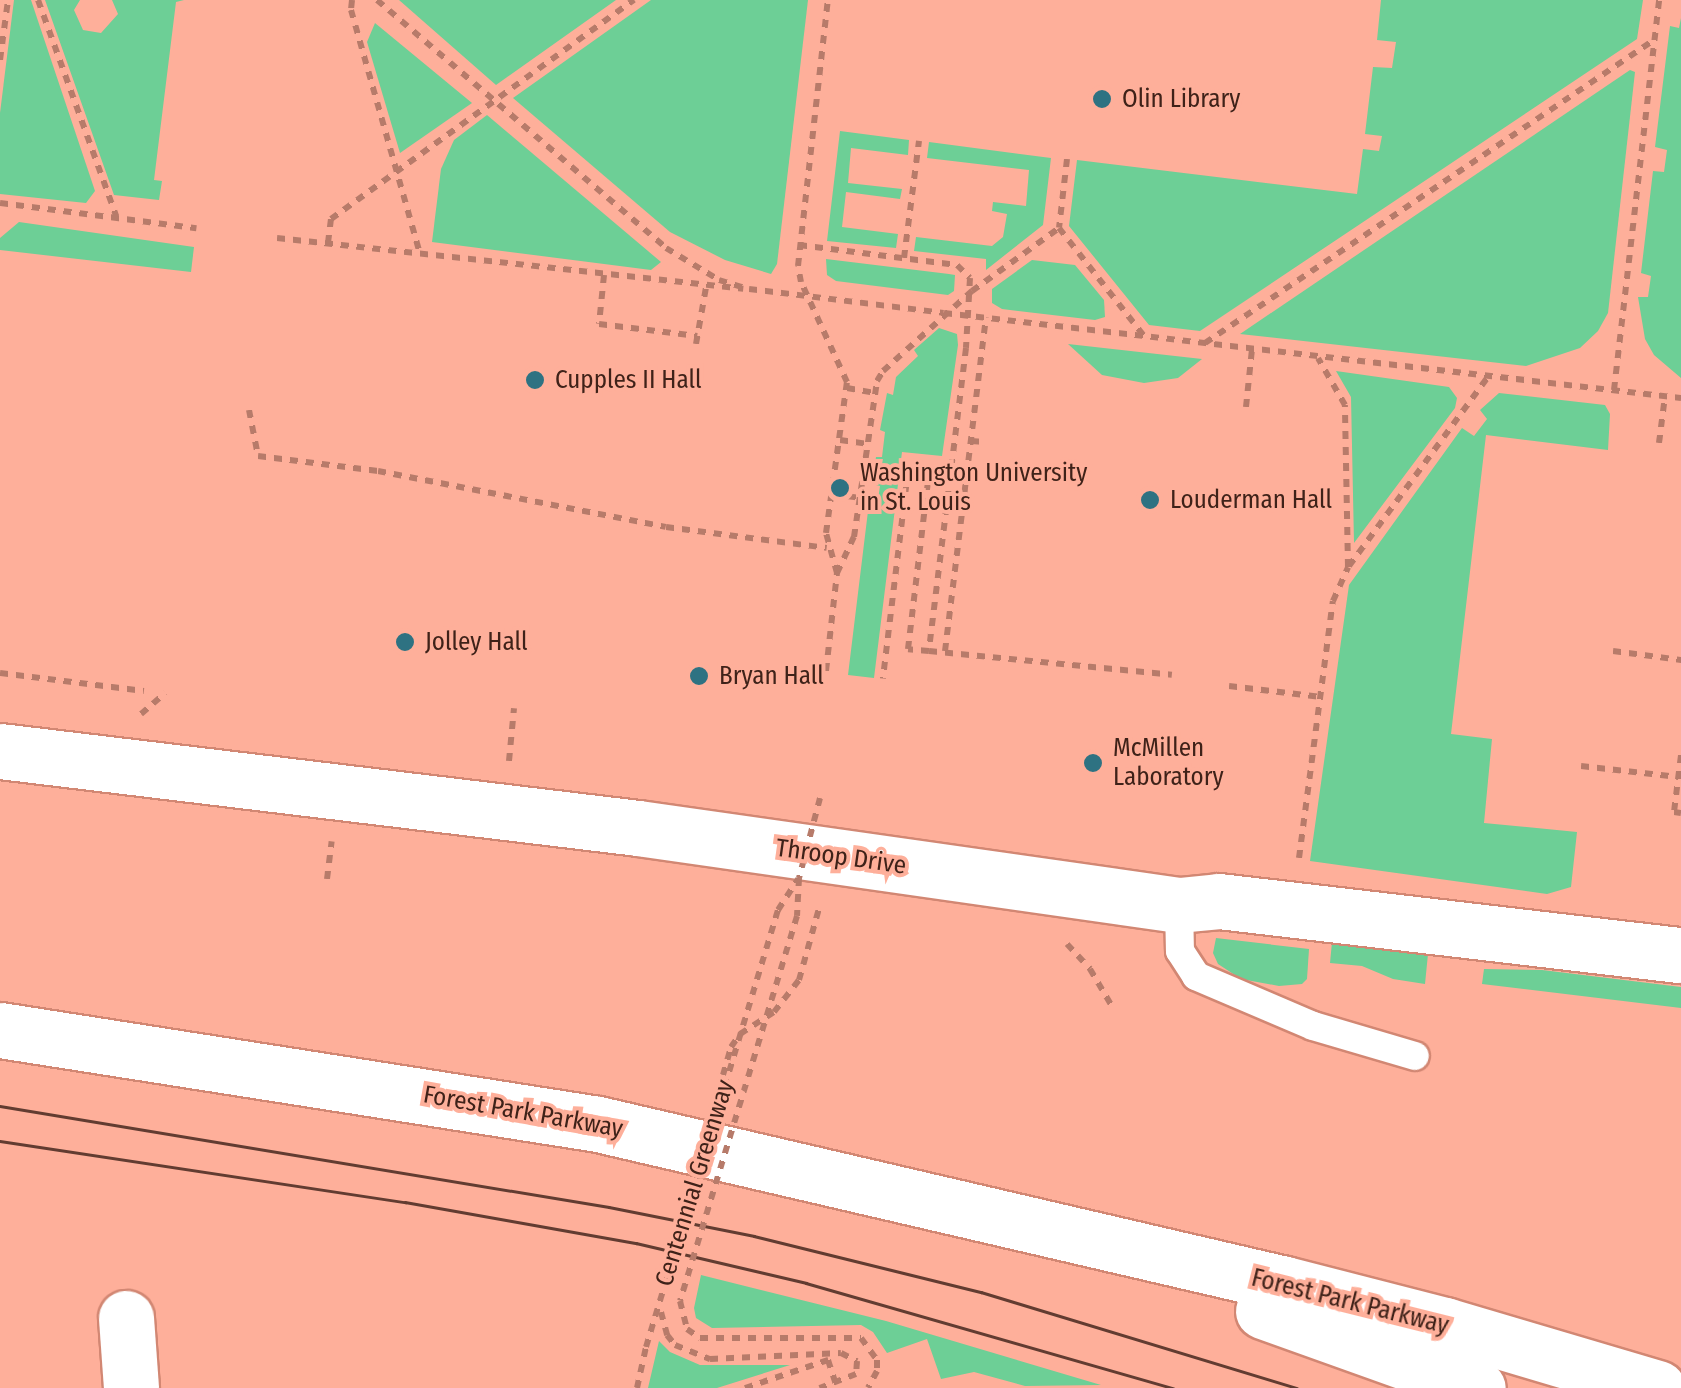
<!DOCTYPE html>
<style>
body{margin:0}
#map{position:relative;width:1681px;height:1388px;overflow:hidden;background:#feaf9a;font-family:"Fira Sans Condensed",sans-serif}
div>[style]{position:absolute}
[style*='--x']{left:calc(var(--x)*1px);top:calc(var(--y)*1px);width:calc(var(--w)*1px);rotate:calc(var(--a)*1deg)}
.green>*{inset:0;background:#6dcf96}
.path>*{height:6px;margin-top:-3px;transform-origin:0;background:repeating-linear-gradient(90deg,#b77b6a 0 8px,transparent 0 16px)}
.roads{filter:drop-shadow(2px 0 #d28773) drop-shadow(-2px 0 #d28773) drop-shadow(0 2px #d28773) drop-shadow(0 -2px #d28773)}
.lane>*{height:28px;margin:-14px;padding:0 14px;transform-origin:14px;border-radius:14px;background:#fff}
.street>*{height:55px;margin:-27.5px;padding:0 27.5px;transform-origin:27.5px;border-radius:27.5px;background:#fff}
.primary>*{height:55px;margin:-27.5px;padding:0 27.5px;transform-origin:27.5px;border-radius:27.5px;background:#fff}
.tram>*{height:2.5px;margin:-1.25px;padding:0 1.25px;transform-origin:1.25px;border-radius:1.25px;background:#623c31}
.path-bridge>*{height:6px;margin-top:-3px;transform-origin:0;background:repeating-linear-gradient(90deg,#b77b6a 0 8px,transparent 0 16px)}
.dots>*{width:28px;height:28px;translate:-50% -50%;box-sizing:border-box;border:5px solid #feaf9a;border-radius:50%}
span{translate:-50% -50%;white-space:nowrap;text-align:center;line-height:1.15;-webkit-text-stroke:8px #feaf9a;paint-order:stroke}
.poi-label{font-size:25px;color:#3f2219}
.left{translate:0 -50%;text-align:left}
.street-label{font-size:25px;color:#3f2219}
</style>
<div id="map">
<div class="green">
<i style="clip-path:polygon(14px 0,31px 0,95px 191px,86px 203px,0 194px,0 113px)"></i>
<i style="clip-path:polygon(45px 0,80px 0,74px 10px,83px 30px,101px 33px,118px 14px,112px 0,184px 0,176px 2px,154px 180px,162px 181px,159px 200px,114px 195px)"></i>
<i style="clip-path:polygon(399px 0,616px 0,496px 85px)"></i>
<i style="clip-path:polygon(651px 0,808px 0,777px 264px,771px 274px,725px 260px,670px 232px,513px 98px)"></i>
<i style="clip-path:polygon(1381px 0,1643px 0,1637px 39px,1200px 331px,1149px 325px,1069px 226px,1077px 160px,1357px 194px,1363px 149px,1379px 151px,1382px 136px,1365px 134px,1373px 67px,1392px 68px,1396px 42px,1377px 40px)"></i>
<i style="clip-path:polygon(1681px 18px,1681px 378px,1654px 355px,1645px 339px,1638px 297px,1648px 297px,1651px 276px,1641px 273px,1653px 171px,1664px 172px,1667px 150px,1655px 147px,1670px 26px,1679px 28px)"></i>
<i style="clip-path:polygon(375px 23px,472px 103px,400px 153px,367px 42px)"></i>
<i style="clip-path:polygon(1630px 70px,1635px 72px,1608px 313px,1598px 331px,1580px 348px,1526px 366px,1240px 334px)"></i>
<i style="clip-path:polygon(487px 115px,661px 262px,651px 270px,432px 242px,441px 169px,454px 140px)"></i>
<i style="clip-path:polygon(840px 131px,909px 140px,908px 155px,851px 148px,848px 183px,902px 189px,900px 199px,846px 192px,842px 227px,898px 234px,896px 248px,827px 241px)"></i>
<i style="clip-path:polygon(929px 142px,1051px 158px,1043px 225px,986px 270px,986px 259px,914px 251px,916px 237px,992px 246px,1003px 237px,1007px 214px,992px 211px,993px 202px,1026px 206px,1029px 170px,927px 158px)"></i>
<i style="clip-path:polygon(19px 222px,194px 247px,191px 272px,0 250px,0 238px)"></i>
<i style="clip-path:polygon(826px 259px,949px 274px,955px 275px,954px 291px,948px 295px,836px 281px,827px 275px)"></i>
<i style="clip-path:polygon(1032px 260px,1075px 265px,1104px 300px,1105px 317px,1095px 320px,1002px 309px,992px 303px,992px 289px)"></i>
<i style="clip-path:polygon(939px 328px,957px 334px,958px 345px,942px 456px,902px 452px,874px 678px,848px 675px,868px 511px,876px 512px,880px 486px,872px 484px,876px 457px,882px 457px,885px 432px,880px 430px,887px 393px,893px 395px,896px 377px,918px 356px,914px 350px)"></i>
<i style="clip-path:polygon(1068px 344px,1202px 359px,1178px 378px,1144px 383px,1102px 375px)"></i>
<i style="clip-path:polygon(1336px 371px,1449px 387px,1457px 398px,1455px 408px,1354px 543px,1351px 397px)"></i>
<i style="clip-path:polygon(1499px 393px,1605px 405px,1610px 414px,1608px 450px,1486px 435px,1451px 734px,1492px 739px,1484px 823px,1577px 832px,1571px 887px,1547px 894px,1310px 861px,1349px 585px,1462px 428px,1474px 436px,1487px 419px,1480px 410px)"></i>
<i style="clip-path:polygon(1216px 938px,1309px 949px,1307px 979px,1302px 984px,1279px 986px,1241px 979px,1218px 964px,1213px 953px)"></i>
<i style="clip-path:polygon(1332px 942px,1428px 954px,1425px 984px,1393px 979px,1362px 966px,1330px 963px)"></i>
<i style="clip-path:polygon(1484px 969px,1542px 970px,1681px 987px,1681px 1008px,1482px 984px)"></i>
<i style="clip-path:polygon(701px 1275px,886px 1321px,1101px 1385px,1025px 1386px,974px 1372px,941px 1379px,927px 1339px,887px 1353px,873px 1332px,861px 1325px,712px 1328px,696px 1318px,694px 1308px)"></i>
<i style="clip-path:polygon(659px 1341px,670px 1352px,700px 1365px,790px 1365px,717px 1388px,648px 1388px)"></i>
</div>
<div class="path">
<i style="--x:38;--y:0;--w:230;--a:70.1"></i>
<i style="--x:352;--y:0;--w:10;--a:96"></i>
<i style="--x:351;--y:10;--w:254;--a:74.2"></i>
<i style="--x:377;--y:0;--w:381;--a:40.6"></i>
<i style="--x:666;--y:248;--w:62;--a:31.1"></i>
<i style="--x:719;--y:280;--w:31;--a:17"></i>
<i style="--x:749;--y:289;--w:196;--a:7"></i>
<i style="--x:944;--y:313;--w:742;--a:6.58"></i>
<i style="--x:0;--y:60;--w:61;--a:-82.4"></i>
<i style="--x:1067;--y:159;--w:69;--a:96.6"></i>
<i style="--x:1059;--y:228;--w:137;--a:51.8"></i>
<i style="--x:0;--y:203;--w:198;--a:7.3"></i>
<i style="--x:277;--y:238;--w:469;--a:6.2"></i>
<i style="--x:328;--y:243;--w:24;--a:-83"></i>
<i style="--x:331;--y:219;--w:374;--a:-35.9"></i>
<i style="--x:799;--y:245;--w:159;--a:7.2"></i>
<i style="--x:957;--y:265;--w:18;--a:45"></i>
<i style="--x:970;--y:278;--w:70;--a:93.3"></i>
<i style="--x:966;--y:348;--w:305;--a:97"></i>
<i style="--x:929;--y:651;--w:21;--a:-175"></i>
<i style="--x:908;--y:649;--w:177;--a:-83.2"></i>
<i style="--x:929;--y:473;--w:21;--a:-175"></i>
<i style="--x:908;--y:471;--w:209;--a:96.9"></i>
<i style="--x:904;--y:258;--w:118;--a:-82.7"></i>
<i style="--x:604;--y:275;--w:49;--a:95.8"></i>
<i style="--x:599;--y:324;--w:99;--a:7"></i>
<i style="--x:1205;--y:343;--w:542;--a:-34.01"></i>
<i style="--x:696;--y:344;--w:58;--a:-80"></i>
<i style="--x:847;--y:388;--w:28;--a:10"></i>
<i style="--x:1614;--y:390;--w:393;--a:-83.4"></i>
<i style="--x:1246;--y:407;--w:58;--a:-84.1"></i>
<i style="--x:249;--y:410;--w:47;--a:78.9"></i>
<i style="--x:258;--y:456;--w:121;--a:7.1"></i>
<i style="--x:378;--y:471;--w:293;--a:11"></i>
<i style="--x:666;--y:527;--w:162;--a:7.4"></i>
<i style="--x:840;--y:440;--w:28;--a:8"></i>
<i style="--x:971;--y:441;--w:14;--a:4"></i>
<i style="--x:1659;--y:443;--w:47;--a:-82.7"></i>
<i style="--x:832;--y:494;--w:28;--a:8"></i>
<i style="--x:1349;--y:566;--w:235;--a:-53.7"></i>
<i style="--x:837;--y:573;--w:40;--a:-65"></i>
<i style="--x:854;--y:537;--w:158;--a:-81.6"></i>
<i style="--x:877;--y:381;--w:12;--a:-59"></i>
<i style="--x:883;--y:371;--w:120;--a:-42"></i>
<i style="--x:972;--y:291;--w:107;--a:-35.9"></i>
<i style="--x:929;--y:651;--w:244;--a:5.6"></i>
<i style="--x:945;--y:651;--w:336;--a:-83"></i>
<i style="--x:1613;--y:651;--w:69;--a:7.5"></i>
<i style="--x:826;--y:671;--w:99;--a:-83.6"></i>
<i style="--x:837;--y:573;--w:41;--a:-105.4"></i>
<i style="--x:826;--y:533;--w:152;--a:-82.1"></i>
<i style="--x:847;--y:382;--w:110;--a:-114.7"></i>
<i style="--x:801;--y:282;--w:16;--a:-101"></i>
<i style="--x:798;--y:266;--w:268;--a:-83.6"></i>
<i style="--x:0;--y:673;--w:145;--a:7.1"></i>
<i style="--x:1229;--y:686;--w:93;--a:6.8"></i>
<i style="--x:141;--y:714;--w:32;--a:-41"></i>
<i style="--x:1681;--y:755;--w:57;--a:97"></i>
<i style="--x:1674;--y:812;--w:7;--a:8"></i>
<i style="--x:509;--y:761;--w:53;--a:-84.6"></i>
<i style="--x:1581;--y:766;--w:98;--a:6.5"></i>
<i style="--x:1299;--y:858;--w:259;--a:-82.5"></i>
<i style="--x:1333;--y:601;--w:37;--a:-66"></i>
<i style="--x:1348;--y:567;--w:162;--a:-91.1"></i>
<i style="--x:1345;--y:405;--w:54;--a:-119.9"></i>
<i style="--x:327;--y:879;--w:38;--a:-83"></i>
<i style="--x:1067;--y:944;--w:34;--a:47"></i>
<i style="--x:1090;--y:969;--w:45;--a:59.5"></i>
<i style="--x:723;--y:1075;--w:29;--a:-74"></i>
<i style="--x:731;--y:1047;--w:16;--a:-55"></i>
<i style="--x:740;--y:1034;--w:40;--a:-32.9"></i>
<i style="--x:774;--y:1012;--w:41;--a:-52"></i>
<i style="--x:799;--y:980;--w:78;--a:-74.4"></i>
<i style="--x:637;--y:1388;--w:42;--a:-77.6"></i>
<i style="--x:745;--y:1388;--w:88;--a:-18.6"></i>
<i style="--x:828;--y:1360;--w:29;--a:72"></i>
</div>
<div class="roads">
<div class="lane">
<i style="--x:1179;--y:905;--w:46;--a:88.8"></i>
<i style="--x:1180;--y:951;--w:30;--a:57"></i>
<i style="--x:1196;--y:976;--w:127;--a:23.1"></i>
<i style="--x:1313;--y:1026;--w:106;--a:16.4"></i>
</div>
<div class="street">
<i style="--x:0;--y:751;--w:643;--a:6.88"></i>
<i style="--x:638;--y:828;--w:546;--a:8.1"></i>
<i style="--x:1179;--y:905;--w:40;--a:-5.7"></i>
<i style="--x:1219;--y:901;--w:465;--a:6.7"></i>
<i style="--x:126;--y:1318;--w:70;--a:85.9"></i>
</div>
<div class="primary">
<i style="--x:0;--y:1030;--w:605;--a:8.93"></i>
<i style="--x:598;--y:1124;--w:705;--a:13.11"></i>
<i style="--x:1285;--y:1284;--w:165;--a:14.4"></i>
<i style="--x:1445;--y:1325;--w:222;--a:16.5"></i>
<i style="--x:1263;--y:1311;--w:228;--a:19.7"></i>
</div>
</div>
<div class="tram">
<i style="--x:0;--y:1106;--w:617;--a:9.42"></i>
<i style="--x:609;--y:1207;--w:148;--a:11.3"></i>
<i style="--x:754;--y:1236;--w:234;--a:13.9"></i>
<i style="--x:981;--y:1292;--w:330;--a:16.9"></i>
<i style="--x:0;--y:1141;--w:410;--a:8.6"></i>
<i style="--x:405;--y:1202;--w:235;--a:10.1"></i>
<i style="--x:636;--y:1243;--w:175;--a:13.2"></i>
<i style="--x:806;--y:1283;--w:382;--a:16"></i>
</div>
<div class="path-bridge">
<i style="--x:820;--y:798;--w:83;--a:104.7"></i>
<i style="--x:799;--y:878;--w:38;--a:93"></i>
<i style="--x:797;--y:916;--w:402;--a:106.9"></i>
<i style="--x:680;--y:1301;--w:29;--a:76"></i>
<i style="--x:687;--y:1329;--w:16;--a:35"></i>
<i style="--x:700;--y:1338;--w:161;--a:0"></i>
<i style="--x:861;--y:1338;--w:27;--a:54"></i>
<i style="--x:877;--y:1360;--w:11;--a:90"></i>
<i style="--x:877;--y:1371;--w:19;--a:118"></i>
<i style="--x:661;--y:1312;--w:24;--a:75"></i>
<i style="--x:667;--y:1335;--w:13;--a:51"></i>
<i style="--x:675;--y:1345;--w:38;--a:22"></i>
<i style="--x:710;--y:1359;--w:131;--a:-2.6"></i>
<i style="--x:841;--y:1353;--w:18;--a:27"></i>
<i style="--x:857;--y:1361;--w:13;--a:94"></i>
<i style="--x:856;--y:1374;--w:39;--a:159"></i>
<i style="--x:646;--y:1347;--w:457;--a:-73.2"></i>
<i style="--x:778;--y:910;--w:37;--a:-57"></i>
</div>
<div class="dots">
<i style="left:1102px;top:99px;background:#2e7282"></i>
<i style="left:535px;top:380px;background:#2e7282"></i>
<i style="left:840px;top:488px;background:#2e7282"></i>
<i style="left:1150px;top:500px;background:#2e7282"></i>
<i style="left:405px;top:642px;background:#2e7282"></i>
<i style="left:699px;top:676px;background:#2e7282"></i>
<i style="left:1093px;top:763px;background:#2e7282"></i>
</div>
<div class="poi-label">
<span class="left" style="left:1122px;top:99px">Olin Library</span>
<span class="left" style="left:555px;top:380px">Cupples II Hall</span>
<span class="left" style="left:860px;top:488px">Washington University<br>in St. Louis</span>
<span class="left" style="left:1170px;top:500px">Louderman Hall</span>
<span class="left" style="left:425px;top:642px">Jolley Hall</span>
<span class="left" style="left:719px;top:676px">Bryan Hall</span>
<span class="left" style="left:1113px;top:763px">McMillen<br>Laboratory</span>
</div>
<div class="street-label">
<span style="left:841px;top:857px;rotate:8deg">Throop Drive</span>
<span style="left:523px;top:1112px;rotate:10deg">Forest Park Parkway</span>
<span style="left:695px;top:1183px;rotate:-73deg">Centennial Greenway</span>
<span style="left:1350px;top:1302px;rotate:14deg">Forest Park Parkway</span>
</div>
</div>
